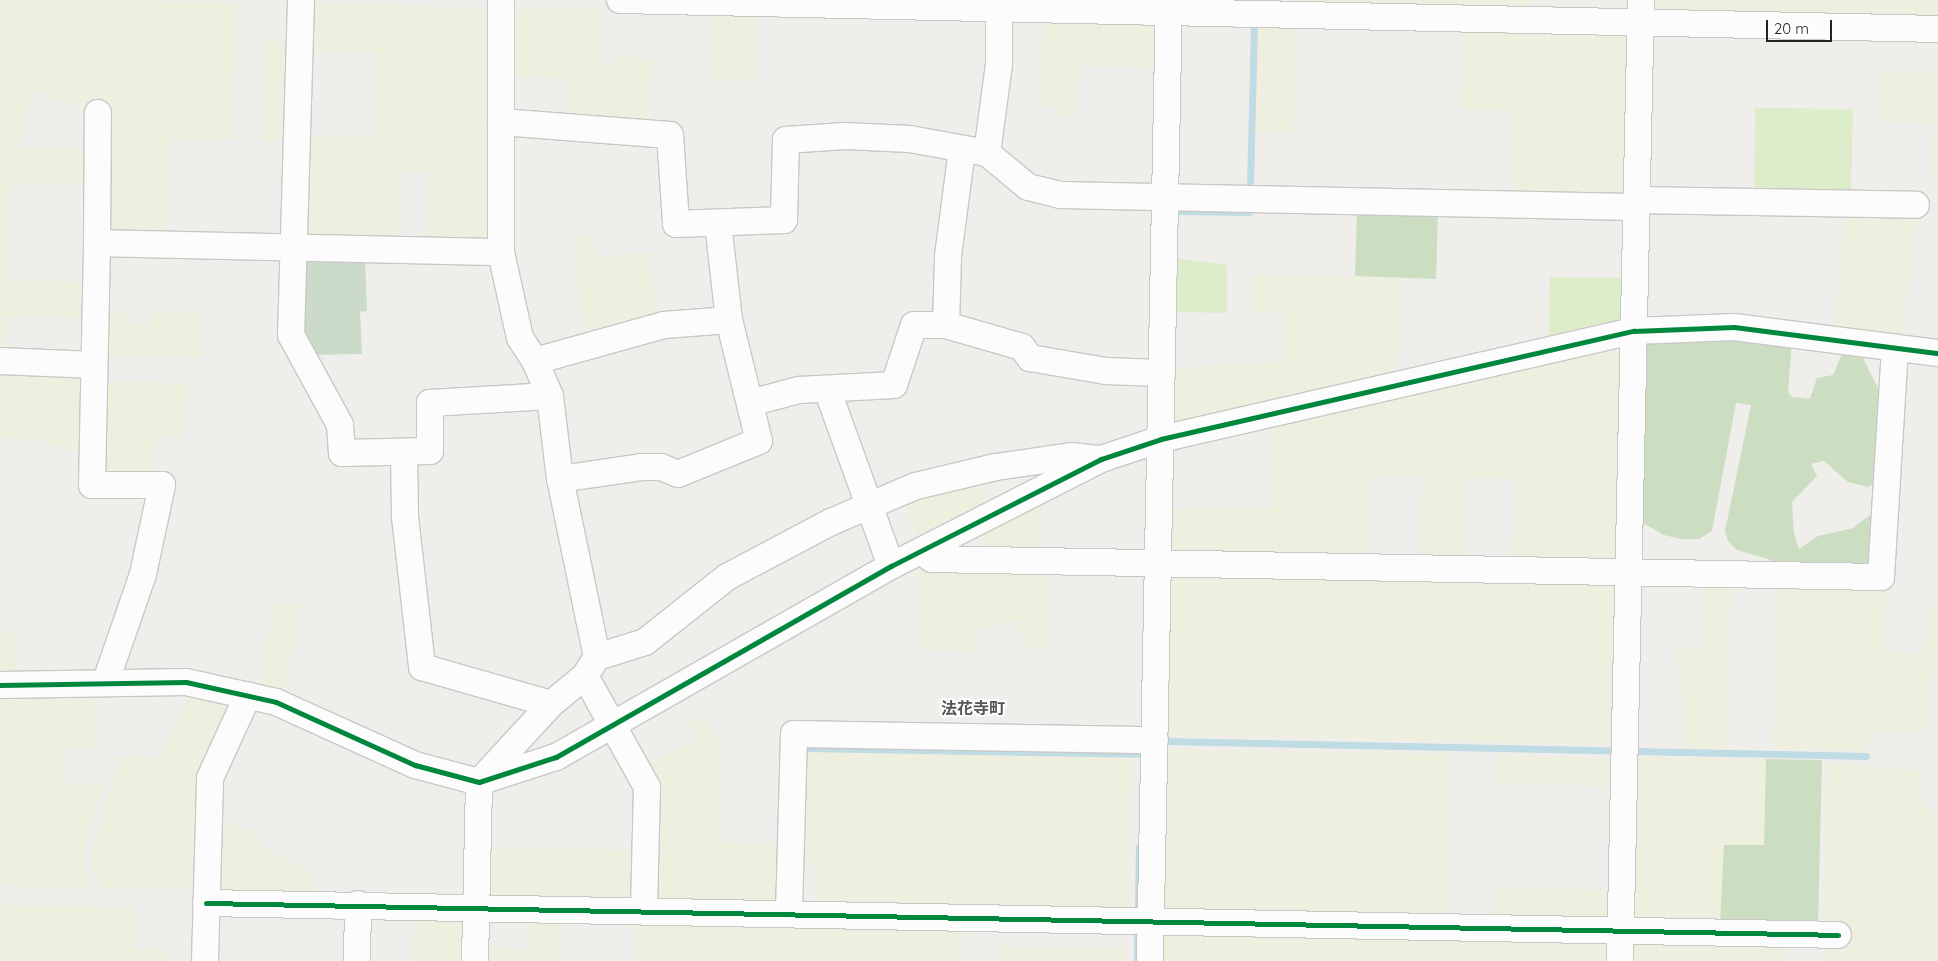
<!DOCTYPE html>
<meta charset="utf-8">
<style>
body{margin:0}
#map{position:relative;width:1938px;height:961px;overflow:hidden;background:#f0eeeb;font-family:Quicksand,"Noto Sans JP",sans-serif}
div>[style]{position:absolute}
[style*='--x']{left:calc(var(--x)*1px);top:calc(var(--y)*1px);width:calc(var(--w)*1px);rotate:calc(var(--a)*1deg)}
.farmland>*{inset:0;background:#efefdf}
.grass>*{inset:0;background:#ddeccb}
.forest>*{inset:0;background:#cbdec1}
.cemetery>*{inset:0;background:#cadbca}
.stream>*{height:7px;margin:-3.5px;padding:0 3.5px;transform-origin:3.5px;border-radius:3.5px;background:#bfdbe3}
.roads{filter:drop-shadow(1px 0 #c9c8c7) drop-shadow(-1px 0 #c9c8c7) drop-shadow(0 1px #c9c8c7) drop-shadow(0 -1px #c9c8c7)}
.minor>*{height:26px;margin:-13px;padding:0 13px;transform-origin:13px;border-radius:13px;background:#fdfcfc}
.cycleway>*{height:5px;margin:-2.5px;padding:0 2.5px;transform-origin:2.5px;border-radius:2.5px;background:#00873e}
span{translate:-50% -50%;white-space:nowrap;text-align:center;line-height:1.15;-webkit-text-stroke:4px #fff;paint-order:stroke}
.quarter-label{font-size:16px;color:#555;font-weight:700}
.scale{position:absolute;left:1766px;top:20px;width:66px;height:22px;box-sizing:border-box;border:2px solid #222;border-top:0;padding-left:6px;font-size:15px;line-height:18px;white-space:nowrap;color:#222;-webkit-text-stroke:4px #fff;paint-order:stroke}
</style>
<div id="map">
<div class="farmland">
<i style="clip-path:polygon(0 0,237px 2px,234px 139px,169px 140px,167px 236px,116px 235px,105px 224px,107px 114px,32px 91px,18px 149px,88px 149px,88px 185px,11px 185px,6px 280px,86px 282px,85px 318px,5px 317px,4px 354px,0 353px)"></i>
<i style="clip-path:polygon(1294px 0,1528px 0,1527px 13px,1293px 7px)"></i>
<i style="clip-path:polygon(1647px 0,1938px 0,1938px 19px,1657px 16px)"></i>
<i style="clip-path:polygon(320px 3px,482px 8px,491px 17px,489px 232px,478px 243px,427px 242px,429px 172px,401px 172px,399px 241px,317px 239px,304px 228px,306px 136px,375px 137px,377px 52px,308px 50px,309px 13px)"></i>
<i style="clip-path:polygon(520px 9px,601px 9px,601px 64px,617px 64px,618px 56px,654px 59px,646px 127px,570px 122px,569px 79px,509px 76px,510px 18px)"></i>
<i style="clip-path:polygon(711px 13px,756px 13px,755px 80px,710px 79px)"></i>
<i style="clip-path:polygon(1043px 19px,1153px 22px,1162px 31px,1161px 67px,1077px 65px,1075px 115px,1056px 115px,1056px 106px,1041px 105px)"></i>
<i style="clip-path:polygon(1257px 25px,1296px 25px,1293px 133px,1255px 132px)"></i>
<i style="clip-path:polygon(1463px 28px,1618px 32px,1629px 43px,1626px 187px,1616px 197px,1513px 194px,1515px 111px,1460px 109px)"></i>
<i style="clip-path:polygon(264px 41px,290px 42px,288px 141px,262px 140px)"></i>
<i style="clip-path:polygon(1938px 66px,1938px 174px,1932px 174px,1934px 122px,1882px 122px,1882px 71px,1937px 71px)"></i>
<i style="clip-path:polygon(1845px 215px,1918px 216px,1901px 335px,1835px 325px)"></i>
<i style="clip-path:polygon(593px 237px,596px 256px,649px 253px,657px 314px,593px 340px,586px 324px,582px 322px,573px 238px)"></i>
<i style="clip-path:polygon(1252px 274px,1398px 278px,1396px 378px,1179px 426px,1173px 417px,1173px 369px,1283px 361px,1283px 312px,1252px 312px)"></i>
<i style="clip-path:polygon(103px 311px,128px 312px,128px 324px,150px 325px,150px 312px,204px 313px,200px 357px,102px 356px)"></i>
<i style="clip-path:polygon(1614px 347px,1622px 355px,1618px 552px,1607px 563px,1515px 561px,1516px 479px,1467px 478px,1465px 560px,1420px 559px,1422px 477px,1370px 476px,1368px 558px,1179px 553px,1169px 543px,1169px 510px,1273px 508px,1274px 424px)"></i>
<i style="clip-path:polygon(0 369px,71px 371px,82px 381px,82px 453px,28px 438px,26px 443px,0 436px)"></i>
<i style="clip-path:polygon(101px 382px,190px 383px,181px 438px,158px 433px,150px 476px,109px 476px,99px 465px)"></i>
<i style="clip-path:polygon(1936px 471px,1938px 527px,1934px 527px,1934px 483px)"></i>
<i style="clip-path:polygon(977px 478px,985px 504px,920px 542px,902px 498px)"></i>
<i style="clip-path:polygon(1040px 499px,1041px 550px,988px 550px,984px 528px)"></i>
<i style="clip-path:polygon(919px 566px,1049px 569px,1050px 647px,1026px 648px,1016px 619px,973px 631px,979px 651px,917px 649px)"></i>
<i style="clip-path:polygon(1181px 570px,1617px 585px,1615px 745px,1164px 735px,1167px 583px)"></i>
<i style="clip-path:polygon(1704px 584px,1731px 585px,1728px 749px,1684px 748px,1683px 702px,1675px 648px,1704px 648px)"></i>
<i style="clip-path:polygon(1777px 585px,1886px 586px,1884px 653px,1922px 655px,1931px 608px,1938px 608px,1938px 674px,1931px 675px,1928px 730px,1873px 732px,1867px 751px,1773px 749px)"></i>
<i style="clip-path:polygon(275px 601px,300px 606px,284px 694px,259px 687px)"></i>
<i style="clip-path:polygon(0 628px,16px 634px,16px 670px,13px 674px,0 675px)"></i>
<i style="clip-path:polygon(98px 691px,95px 747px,67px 746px,65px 783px,102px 786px,83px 849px,87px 889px,2px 886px,0 693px)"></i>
<i style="clip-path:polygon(189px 694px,224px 699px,230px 711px,199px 880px,191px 889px,103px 889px,94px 870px,94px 846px,121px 756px,159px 759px)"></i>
<i style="clip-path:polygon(702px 715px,721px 745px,720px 842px,780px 843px,780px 891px,768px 904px,666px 903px,654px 889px,646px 768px,697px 738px,688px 724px)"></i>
<i style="clip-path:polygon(1165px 749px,1449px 754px,1447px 920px,1173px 914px,1162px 900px)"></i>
<i style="clip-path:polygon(801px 751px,1132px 758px,1129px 911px,817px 904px,817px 863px,799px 862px)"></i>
<i style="clip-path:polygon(1498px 755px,1614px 758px,1614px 786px,1497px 783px)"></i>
<i style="clip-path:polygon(1630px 757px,1766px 759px,1764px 846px,1720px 924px,1636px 923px,1628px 915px)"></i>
<i style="clip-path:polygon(1827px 763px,1920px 770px,1919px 784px,1924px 807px,1938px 816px,1938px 961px,1823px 961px,1824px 947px,1848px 948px,1849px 924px,1823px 922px)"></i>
<i style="clip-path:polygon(220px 819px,259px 835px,257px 843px,315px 873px,315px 886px,305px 892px,228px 891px,219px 882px)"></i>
<i style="clip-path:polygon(487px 847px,637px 850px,636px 889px,626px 900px,496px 897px,486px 886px)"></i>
<i style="clip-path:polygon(1493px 887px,1613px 890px,1608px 915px,1600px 921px,1493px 919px)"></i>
<i style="clip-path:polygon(1px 905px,134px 907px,134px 948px,168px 949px,167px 961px,1px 961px)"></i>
<i style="clip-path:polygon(414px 914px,456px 915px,467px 926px,466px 961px,413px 961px)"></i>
<i style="clip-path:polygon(637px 915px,963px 922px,962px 961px,636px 961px)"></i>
<i style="clip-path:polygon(528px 916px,561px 917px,560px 961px,485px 961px,485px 949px,528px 950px)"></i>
<i style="clip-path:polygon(1175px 927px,1605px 941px,1604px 961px,1159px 961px,1160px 940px)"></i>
<i style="clip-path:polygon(1636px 941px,1786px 942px,1785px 961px,1627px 961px,1627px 949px)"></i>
<i style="clip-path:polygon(1000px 946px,1127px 949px,1126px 961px,999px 961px)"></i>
</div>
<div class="grass">
<i style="clip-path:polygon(1755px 108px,1853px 109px,1851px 195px,1754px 193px)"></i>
<i style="clip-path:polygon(1174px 258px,1227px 265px,1227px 313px,1174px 312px)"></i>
<i style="clip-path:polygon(1550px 277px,1624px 278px,1623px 317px,1613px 327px,1549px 344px)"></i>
</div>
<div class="forest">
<i style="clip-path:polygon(1357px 211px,1438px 213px,1436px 279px,1355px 276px)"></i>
<i style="clip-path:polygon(1703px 334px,1792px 342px,1788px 392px,1792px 397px,1810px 399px,1817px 378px,1833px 375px,1842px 354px,1861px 354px,1886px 405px,1879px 481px,1868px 487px,1848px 482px,1824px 461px,1811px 464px,1817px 476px,1792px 502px,1794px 533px,1799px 549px,1818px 536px,1853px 528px,1869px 516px,1877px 519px,1869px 567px,1778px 567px,1768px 559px,1737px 550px,1728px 541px,1725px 531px,1751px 405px,1736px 403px,1712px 531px,1699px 539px,1681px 539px,1664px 535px,1638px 520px,1640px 353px,1649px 341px)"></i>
<i style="clip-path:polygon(1766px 759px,1822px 760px,1818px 925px,1720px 924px,1724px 845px,1764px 845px)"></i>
</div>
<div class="cemetery">
<i style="clip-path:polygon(308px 259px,365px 260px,367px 311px,360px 312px,362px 354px,308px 355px,299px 340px,300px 264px)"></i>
</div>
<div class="stream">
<i style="--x:1250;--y:188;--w:162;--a:-88.6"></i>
<i style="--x:1178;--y:211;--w:71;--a:0.8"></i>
<i style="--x:1166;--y:741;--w:448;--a:1.2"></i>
<i style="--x:807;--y:748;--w:334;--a:1"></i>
<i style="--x:1632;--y:751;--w:234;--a:1.2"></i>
<i style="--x:1138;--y:908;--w:61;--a:-89.1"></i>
<i style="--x:1137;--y:961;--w:29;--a:-90"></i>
</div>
<div class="roads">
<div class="minor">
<i style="--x:301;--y:0;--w:335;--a:91.7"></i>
<i style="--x:291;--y:335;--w:102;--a:61.4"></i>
<i style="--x:340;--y:425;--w:28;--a:86"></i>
<i style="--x:342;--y:453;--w:88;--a:-1.3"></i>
<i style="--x:430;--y:451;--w:48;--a:-90"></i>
<i style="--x:430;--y:403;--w:120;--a:-3.3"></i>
<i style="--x:620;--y:0;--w:1318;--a:1.26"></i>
<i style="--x:501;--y:122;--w:169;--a:4.4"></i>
<i style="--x:670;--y:135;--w:89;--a:86.1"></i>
<i style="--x:676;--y:224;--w:108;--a:-2.1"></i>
<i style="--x:784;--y:220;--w:80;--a:-88.6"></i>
<i style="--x:786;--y:140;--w:59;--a:-3.9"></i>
<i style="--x:845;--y:136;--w:65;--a:2.6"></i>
<i style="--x:910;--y:139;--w:78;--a:10.3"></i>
<i style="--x:987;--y:153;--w:53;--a:39.7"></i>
<i style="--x:1028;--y:187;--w:34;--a:14"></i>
<i style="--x:1061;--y:195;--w:575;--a:1.2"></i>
<i style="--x:987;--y:153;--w:90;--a:-82.3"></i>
<i style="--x:999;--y:64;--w:56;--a:-90"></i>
<i style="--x:1637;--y:200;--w:279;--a:1"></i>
<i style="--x:97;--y:243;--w:130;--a:-89.6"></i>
<i style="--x:946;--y:325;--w:69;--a:-88.3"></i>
<i style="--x:948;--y:256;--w:108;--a:-82.5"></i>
<i style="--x:0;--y:361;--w:94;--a:2.4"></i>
<i style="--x:535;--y:361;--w:134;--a:-15.6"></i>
<i style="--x:664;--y:325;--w:65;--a:-4.4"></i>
<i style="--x:827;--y:389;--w:188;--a:70.1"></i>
<i style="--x:750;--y:403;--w:51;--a:-14.9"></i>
<i style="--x:799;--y:390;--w:95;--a:-3"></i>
<i style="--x:894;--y:385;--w:63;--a:-71.6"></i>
<i style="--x:914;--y:325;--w:32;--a:0"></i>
<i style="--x:946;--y:325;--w:79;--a:16.1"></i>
<i style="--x:1022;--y:347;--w:14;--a:54"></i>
<i style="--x:1030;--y:358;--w:77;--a:9.7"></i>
<i style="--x:1106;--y:371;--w:56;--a:2"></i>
<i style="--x:404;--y:452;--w:65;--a:89.1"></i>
<i style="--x:405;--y:517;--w:151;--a:83.5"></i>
<i style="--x:422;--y:667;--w:134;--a:16"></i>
<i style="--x:560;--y:479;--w:82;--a:-8.4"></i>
<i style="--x:641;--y:467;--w:20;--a:0"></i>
<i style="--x:661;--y:467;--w:18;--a:22"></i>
<i style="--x:678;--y:474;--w:87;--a:-22.2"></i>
<i style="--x:759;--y:441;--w:125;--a:-103.9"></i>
<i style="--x:729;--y:320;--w:98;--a:-96.5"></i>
<i style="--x:921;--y:551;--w:14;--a:36"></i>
<i style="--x:932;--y:559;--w:949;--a:1.09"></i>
<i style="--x:1881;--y:577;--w:230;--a:-86.5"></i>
<i style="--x:597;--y:657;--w:50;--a:-17.4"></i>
<i style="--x:645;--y:642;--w:105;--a:-38.4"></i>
<i style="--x:727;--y:577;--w:118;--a:-27.9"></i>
<i style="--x:831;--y:522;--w:92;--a:-23"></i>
<i style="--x:916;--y:486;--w:82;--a:-13.4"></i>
<i style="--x:996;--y:467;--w:76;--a:-8.3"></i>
<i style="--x:1071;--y:456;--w:30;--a:6"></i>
<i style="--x:585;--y:676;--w:127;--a:60.8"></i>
<i style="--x:647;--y:787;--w:122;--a:91.4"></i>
<i style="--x:106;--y:681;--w:113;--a:-70.9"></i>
<i style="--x:143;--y:574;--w:91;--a:-77.9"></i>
<i style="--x:162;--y:485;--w:70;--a:180"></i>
<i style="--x:92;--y:485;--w:242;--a:-88.8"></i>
<i style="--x:97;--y:243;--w:404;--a:1.3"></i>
<i style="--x:0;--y:685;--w:186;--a:-0.9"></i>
<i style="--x:186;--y:682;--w:92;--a:12.5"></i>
<i style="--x:276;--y:702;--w:153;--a:24.4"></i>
<i style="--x:415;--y:765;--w:66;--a:14.9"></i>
<i style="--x:479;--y:782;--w:81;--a:-18"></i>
<i style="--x:556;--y:757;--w:386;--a:-29.7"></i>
<i style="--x:891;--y:566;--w:236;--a:-27"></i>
<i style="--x:1101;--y:459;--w:63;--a:-18.4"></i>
<i style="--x:1161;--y:439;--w:485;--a:-12.9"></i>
<i style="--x:1634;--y:331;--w:100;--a:-2.3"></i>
<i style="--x:1734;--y:327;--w:206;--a:7.3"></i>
<i style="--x:206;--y:903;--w:1632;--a:1.12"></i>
<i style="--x:789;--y:913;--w:179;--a:-88.4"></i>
<i style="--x:794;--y:734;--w:361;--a:1"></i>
<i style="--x:205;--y:961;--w:183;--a:-88.4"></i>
<i style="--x:210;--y:778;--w:91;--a:-65.4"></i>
<i style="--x:357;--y:961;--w:57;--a:-89"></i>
<i style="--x:475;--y:961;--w:179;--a:-88.7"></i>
<i style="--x:479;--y:782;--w:106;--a:-47.3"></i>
<i style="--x:551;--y:704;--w:44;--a:-39.5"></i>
<i style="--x:585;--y:676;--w:22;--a:-58"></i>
<i style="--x:597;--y:657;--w:182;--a:-101.7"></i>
<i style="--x:560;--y:479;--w:84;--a:-96.9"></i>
<i style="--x:550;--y:396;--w:38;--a:-113"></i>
<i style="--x:535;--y:361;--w:27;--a:-123"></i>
<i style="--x:520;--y:338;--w:88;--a:-102.5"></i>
<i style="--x:501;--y:252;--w:252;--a:-90"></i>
<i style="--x:1150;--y:961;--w:961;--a:-88.87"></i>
<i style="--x:1620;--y:961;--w:961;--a:-88.75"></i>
</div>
</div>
<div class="cycleway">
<i style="--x:0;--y:685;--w:186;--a:-0.9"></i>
<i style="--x:186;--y:682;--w:92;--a:12.5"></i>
<i style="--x:276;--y:702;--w:153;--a:24.4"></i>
<i style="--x:415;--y:765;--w:66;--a:14.9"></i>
<i style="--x:479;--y:782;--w:81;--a:-18"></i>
<i style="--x:556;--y:757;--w:386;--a:-29.7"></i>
<i style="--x:891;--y:566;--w:236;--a:-27"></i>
<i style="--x:1101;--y:459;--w:63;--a:-18.4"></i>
<i style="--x:1161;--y:439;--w:485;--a:-12.9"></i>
<i style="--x:1634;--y:331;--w:100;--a:-2.3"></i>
<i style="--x:1734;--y:327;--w:206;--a:7.3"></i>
<i style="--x:206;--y:903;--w:1632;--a:1.12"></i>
</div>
<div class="quarter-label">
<span style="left:973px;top:708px">法花寺町</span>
</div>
<div class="scale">20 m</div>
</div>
